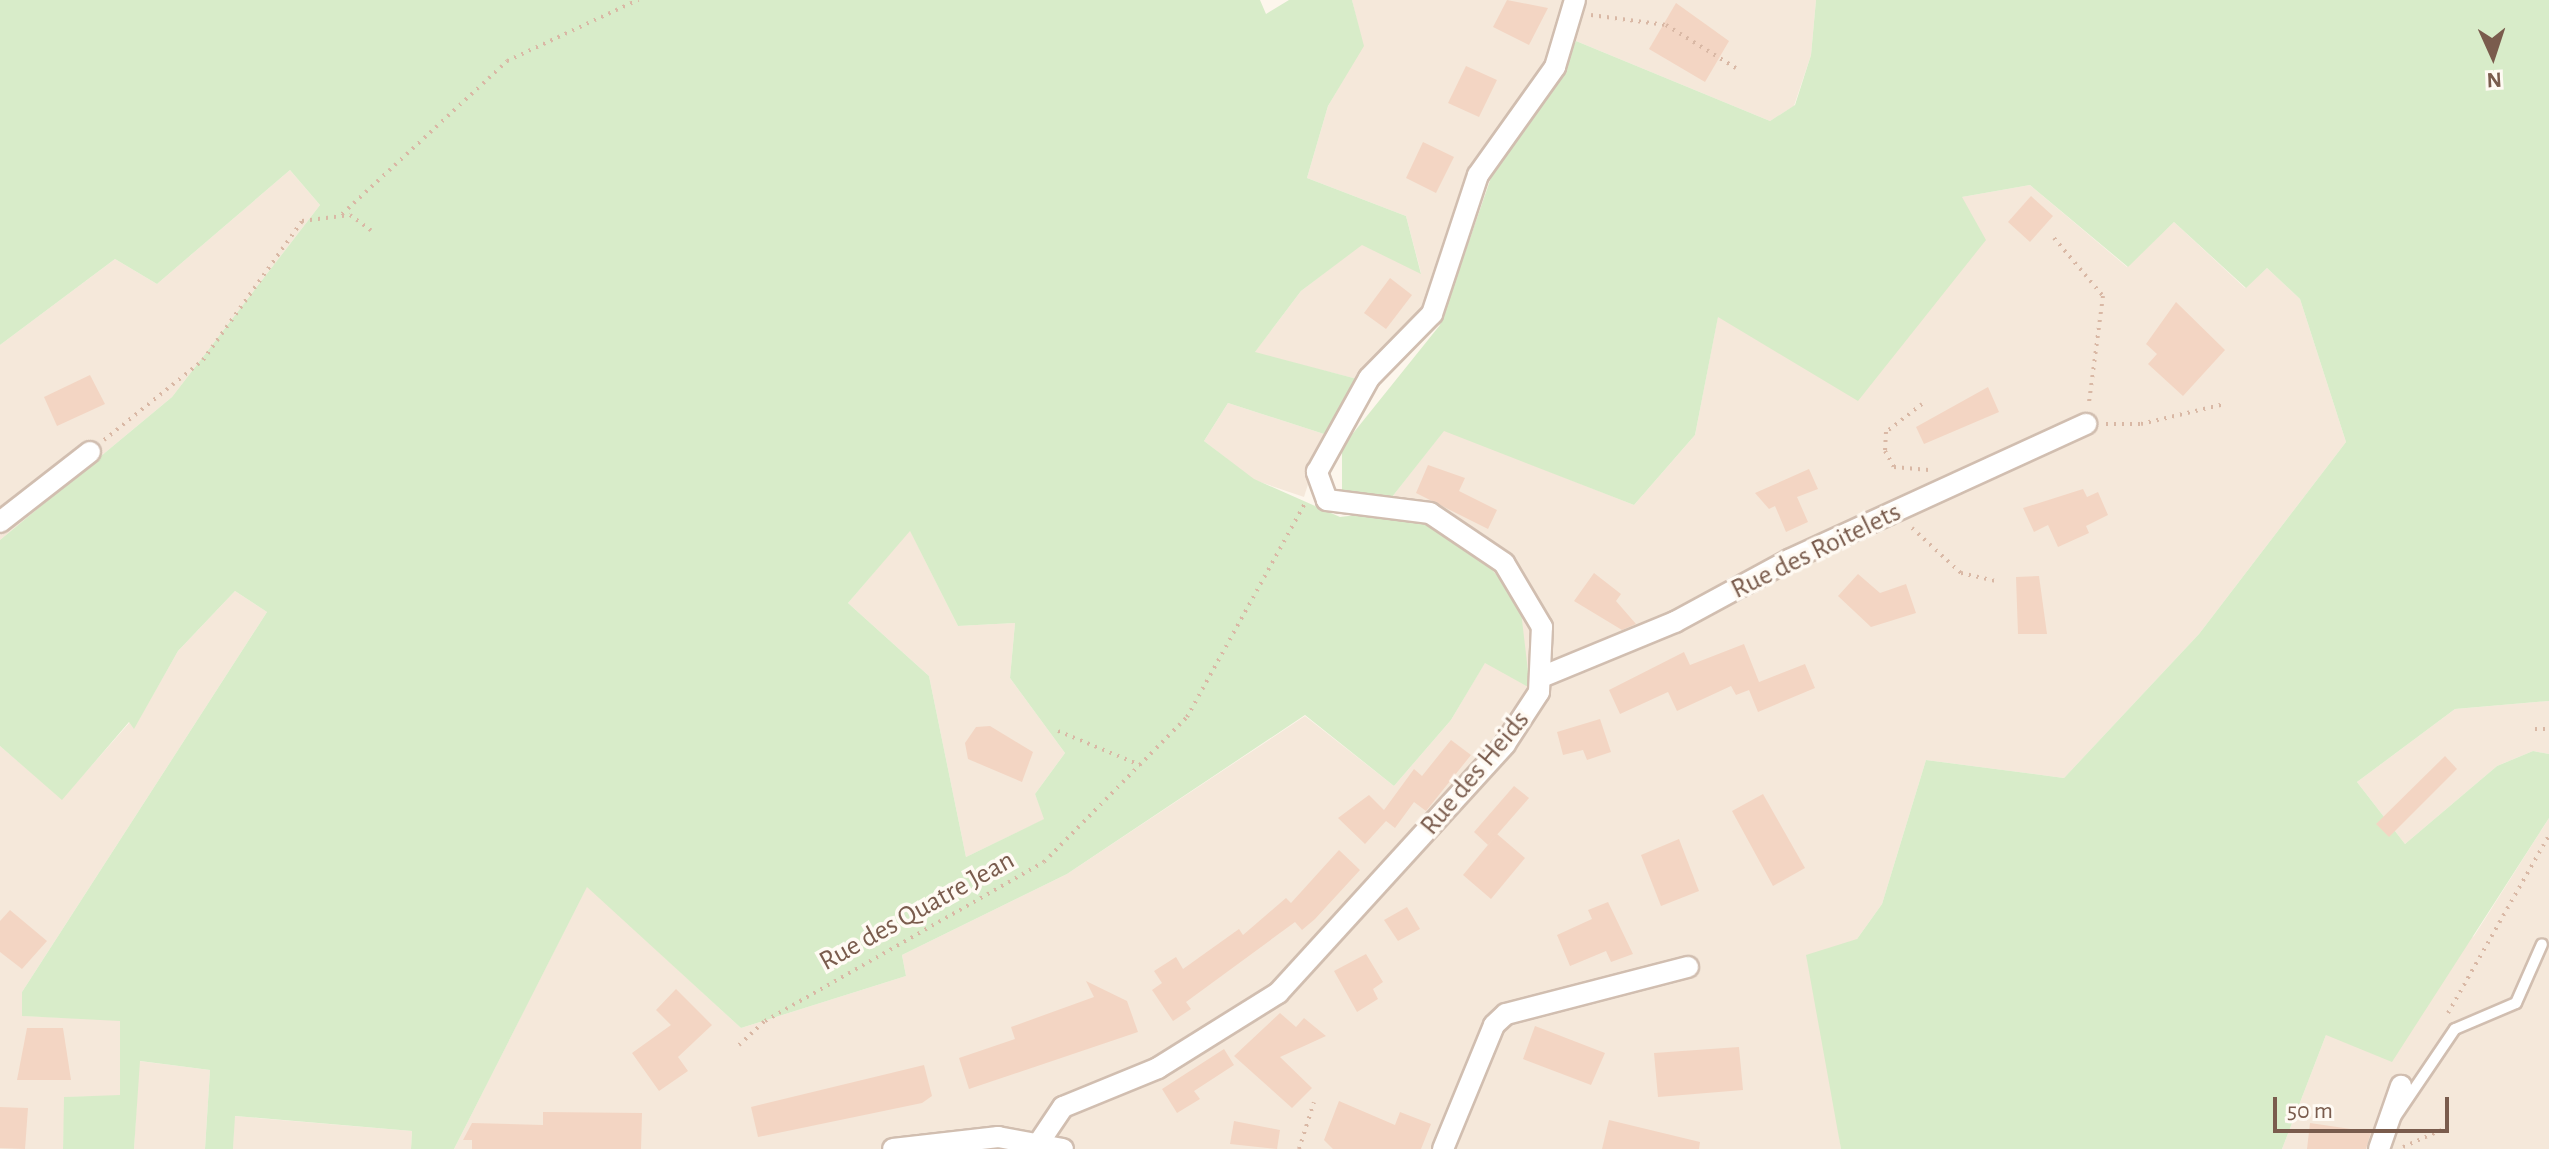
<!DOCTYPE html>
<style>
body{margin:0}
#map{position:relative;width:2549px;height:1149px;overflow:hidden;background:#fdf6ec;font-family:"Alegreya Sans",sans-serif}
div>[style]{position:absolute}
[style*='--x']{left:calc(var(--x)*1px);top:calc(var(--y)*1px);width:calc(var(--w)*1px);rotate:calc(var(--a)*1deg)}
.residential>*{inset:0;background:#f5e8da}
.green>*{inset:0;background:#d8ecc9}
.building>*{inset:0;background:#f3d5c3}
.path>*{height:4px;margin-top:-2px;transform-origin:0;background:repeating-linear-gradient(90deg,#d9b8a5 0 2px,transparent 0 8px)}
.roads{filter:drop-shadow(2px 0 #d1beb0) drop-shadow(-2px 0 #d1beb0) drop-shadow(0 2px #d1beb0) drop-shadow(0 -2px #d1beb0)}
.lane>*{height:10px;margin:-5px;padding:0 5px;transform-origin:5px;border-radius:5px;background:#fff}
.street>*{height:20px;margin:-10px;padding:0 10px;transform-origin:10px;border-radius:10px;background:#fff}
span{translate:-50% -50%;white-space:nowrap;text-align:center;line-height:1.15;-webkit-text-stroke:7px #fffaf3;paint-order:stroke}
.street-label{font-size:28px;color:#7a5c4d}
.north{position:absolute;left:2453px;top:16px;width:80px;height:80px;-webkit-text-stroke:6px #fffaf3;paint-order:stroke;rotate:177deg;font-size:22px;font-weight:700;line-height:32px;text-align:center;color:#7a5c4d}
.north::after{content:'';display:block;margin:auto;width:28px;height:36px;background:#7a5c4d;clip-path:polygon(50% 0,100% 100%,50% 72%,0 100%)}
.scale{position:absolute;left:2273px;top:1097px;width:176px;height:36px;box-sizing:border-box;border:4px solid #7a5c4d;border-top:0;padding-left:10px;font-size:24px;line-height:28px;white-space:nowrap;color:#7a5c4d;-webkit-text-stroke:6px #fffaf3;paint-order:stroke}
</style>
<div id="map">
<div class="residential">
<i style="clip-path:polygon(1352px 0,1816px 0,1811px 55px,1794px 106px,1770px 121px,1576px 41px,1518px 103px,1430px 308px,1357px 379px,1254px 353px,1301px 291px,1362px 244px,1421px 273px,1406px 216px,1307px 178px,1328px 106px,1363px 46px)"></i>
<i style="clip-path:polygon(290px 170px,320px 205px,172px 397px,0 540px,0 345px,115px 259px,157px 284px)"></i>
<i style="clip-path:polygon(2030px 185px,2127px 267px,2174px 222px,2245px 288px,2267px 268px,2300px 299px,2346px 442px,2199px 634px,2064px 778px,1926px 760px,1882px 904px,1857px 939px,1834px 1100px,1841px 1149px,454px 1149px,587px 886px,741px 1028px,906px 976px,902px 955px,1067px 874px,1305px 716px,1394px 786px,1451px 720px,1520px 603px,1463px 535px,1390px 511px,1392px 497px,1444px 430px,1634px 505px,1695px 435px,1718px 316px,1962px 197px)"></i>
<i style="clip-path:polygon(1228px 403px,1324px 434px,1304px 497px,1254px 480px,1204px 441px)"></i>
<i style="clip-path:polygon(910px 530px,958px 626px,1015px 623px,1010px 678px,1065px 753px,1035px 794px,1045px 819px,966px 857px,929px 676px,848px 603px)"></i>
<i style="clip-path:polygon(235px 591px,267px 612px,22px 992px,23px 1016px,120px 1020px,120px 1096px,65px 1097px,63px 1149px,0 1149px,0 746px,62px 799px,130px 722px,134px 728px,178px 651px)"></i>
<i style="clip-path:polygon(2549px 701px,2549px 754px,2533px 751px,2497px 766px,2405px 844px,2357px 782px,2455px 709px)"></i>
<i style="clip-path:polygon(2549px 818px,2549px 1149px,2282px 1149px,2326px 1035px,2474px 936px)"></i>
<i style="clip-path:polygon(139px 1061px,210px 1070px,205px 1149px,134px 1149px)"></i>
<i style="clip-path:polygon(234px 1116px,412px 1131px,411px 1149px,233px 1149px)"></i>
</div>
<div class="green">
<i style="clip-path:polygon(evenodd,0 0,1260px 0,1266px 14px,1289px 0,1352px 0,1364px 46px,1328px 106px,1307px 178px,1406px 216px,1421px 274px,1362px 245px,1301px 291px,1255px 352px,1357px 379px,1324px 434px,1228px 403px,1204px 441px,1254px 479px,1340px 517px,1390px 511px,1463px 535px,1520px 603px,1530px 688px,1485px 663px,1451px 720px,1394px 786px,1305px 715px,1067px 874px,902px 955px,906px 976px,741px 1028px,587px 887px,454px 1149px,411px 1149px,412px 1131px,235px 1116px,233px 1149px,205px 1149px,210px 1070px,140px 1061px,134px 1149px,63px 1149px,64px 1097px,120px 1095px,120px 1021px,22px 1016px,22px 992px,267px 612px,235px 591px,178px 651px,134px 729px,129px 722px,62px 800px,0 746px,0 540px,172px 397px,320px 205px,290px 170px,157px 284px,115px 259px,0 345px,0 0,910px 531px,958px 626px,1015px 623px,1010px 678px,1065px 753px,1035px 794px,1044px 819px,966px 857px,929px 676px,848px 603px,910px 531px)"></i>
<i style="clip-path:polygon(1816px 0,2549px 0,2549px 701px,2455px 709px,2357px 782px,2405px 844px,2497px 766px,2533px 751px,2549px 754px,2549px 818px,2392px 1062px,2326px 1035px,2282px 1149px,1841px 1149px,1806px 955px,1857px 939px,1882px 904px,1926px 760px,2064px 778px,2199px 634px,2346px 442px,2300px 299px,2267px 268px,2246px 288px,2174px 222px,2128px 267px,2030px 185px,1962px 197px,1986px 240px,1858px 401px,1718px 317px,1695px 435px,1634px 505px,1444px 431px,1392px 497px,1342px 491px,1342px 447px,1440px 325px,1495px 166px,1556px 84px,1576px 41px,1770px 121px,1795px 105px,1811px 55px)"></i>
</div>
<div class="building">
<i style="clip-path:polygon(1507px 0,1548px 8px,1529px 45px,1493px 27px)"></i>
<i style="clip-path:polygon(1676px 3px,1729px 41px,1705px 82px,1649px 49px)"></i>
<i style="clip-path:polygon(1466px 66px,1497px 80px,1479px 117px,1448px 103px)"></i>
<i style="clip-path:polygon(1423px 142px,1454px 157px,1436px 193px,1406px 178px)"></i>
<i style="clip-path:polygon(2031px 196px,2053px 216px,2030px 242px,2008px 222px)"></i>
<i style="clip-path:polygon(1390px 278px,1412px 295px,1386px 329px,1364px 313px)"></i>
<i style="clip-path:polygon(2176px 302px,2225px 350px,2183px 396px,2148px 364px,2157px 354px,2146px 344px)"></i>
<i style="clip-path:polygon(90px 375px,105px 404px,57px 426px,44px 397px)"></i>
<i style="clip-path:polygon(1988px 387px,1999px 412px,1924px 444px,1916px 427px)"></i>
<i style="clip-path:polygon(1428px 465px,1465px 478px,1459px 491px,1497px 510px,1488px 529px,1416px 493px)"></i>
<i style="clip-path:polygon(1809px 469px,1818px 489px,1797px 497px,1808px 522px,1786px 532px,1775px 506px,1769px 509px,1755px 493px)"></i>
<i style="clip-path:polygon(2083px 489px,2087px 497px,2098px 492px,2108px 515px,2086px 526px,2089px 533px,2058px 547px,2048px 525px,2034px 532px,2023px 508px)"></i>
<i style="clip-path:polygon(1594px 573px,1621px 594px,1616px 601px,1636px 624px,1622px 630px,1574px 601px)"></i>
<i style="clip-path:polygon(1858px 574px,1880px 593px,1906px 584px,1916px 613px,1871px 627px,1838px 596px)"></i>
<i style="clip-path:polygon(2039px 576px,2047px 634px,2018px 634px,2016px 577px)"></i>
<i style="clip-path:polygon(1744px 644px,1759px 682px,1805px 664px,1815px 688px,1758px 712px,1749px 690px,1736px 695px,1731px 686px,1677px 711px,1668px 692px,1620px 714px,1609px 690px,1684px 652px,1690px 665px)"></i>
<i style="clip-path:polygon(1600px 719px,1611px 752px,1587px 760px,1583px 750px,1563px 755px,1557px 732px)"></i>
<i style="clip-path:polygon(990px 726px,1033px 752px,1022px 782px,968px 759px,965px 743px,976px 727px)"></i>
<i style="clip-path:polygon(1451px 740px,1471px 755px,1426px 811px,1414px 802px,1395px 828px,1386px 821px,1365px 844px,1338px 818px,1369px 795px,1384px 810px,1414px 769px,1422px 776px)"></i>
<i style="clip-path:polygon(2445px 756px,2457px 769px,2389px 837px,2376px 824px)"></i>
<i style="clip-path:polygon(1514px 786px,1529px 798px,1488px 845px,1474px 832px)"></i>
<i style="clip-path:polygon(1763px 794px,1805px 868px,1773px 886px,1732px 811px)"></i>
<i style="clip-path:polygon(1497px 834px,1525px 858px,1491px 899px,1463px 875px)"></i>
<i style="clip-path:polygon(1679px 839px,1699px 891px,1661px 906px,1641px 855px)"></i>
<i style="clip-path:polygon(1339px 850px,1360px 870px,1315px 919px,1302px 930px,1295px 922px,1186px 1002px,1191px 1009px,1173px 1021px,1152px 990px,1162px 983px,1154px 971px,1176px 957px,1183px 969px,1239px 929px,1243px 935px,1286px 898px,1291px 903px)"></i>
<i style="clip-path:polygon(1608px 902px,1633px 954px,1611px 962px,1606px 951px,1570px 966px,1557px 935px,1592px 919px,1588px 910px)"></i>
<i style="clip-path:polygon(1407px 907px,1420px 929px,1398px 941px,1384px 920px)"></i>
<i style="clip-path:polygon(10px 910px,47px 941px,22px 969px,0 952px,0 921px)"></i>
<i style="clip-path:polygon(1366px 954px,1383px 982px,1373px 989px,1378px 999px,1357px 1012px,1334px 971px)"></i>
<i style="clip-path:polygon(1086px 981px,1127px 1001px,1138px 1032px,969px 1089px,959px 1058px,1015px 1039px,1011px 1027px,1094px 997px)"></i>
<i style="clip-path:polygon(676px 989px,712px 1025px,678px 1057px,688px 1071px,659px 1091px,632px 1053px,671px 1025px,656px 1010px)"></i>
<i style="clip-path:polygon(1280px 1013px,1296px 1027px,1304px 1018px,1326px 1036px,1280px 1057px,1312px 1088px,1292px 1108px,1234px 1056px)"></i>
<i style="clip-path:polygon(1535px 1026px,1605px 1053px,1591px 1085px,1523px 1059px)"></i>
<i style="clip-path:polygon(27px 1028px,63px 1028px,71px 1080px,17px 1080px)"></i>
<i style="clip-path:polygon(1739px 1047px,1743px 1090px,1658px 1097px,1654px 1053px)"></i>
<i style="clip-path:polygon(1224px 1049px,1234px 1065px,1194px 1091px,1200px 1099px,1177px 1113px,1162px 1089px)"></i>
<i style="clip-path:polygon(924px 1065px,932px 1096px,922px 1103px,758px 1137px,751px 1107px)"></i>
<i style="clip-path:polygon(1339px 1101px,1395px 1125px,1400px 1112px,1431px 1124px,1421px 1149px,1333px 1149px,1324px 1140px)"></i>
<i style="clip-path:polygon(0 1107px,28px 1108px,25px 1149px,0 1148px)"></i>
<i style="clip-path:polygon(543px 1112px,642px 1113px,641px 1149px,472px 1149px,472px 1140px,463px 1140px,472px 1123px,543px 1125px)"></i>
<i style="clip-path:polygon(1609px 1120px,1700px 1142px,1699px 1149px,1602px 1149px)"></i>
<i style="clip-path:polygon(1234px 1121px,1280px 1130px,1277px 1149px,1230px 1144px)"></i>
<i style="clip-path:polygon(2310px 1123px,2371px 1132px,2366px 1149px,2307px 1149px)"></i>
</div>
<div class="path">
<i style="--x:1591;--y:15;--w:76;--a:7.6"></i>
<i style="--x:1666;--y:25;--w:82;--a:31.6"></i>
<i style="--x:342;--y:214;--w:225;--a:-42.8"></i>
<i style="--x:507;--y:61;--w:145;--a:-25"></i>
<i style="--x:2054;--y:238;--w:76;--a:49.8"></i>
<i style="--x:2103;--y:296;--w:108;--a:97.5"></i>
<i style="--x:1922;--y:404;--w:46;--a:142.1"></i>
<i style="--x:1886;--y:432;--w:19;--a:93"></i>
<i style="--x:1885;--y:451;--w:18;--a:61"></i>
<i style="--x:1894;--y:467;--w:35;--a:5"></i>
<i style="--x:2106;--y:424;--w:35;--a:0"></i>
<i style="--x:2141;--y:424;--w:86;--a:-13.4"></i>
<i style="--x:104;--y:440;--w:127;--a:-38.9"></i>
<i style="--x:203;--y:360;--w:171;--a:-54.5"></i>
<i style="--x:302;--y:221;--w:48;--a:-7.1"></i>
<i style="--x:350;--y:215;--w:26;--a:36"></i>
<i style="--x:1912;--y:528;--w:67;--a:42.6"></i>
<i style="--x:1961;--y:573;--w:35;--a:13"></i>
<i style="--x:2535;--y:729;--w:14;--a:0"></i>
<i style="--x:1058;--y:731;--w:89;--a:22.5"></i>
<i style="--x:2448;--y:1013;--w:205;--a:-60.4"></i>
<i style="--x:739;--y:1045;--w:35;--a:-43"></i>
<i style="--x:765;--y:1021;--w:321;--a:-29.7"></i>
<i style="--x:1044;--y:862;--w:204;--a:-45.4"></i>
<i style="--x:1187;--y:717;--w:247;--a:-61.1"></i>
<i style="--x:2403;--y:1147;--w:47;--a:-23.8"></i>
<i style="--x:1299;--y:1149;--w:49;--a:-72.3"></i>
</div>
<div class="roads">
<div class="lane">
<i style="--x:2396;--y:1116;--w:105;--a:-55.9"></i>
<i style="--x:2455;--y:1029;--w:66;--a:-23.1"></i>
<i style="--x:2516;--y:1003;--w:64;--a:-66.2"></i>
</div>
<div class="street">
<i style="--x:0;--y:522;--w:114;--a:-37.9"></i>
<i style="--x:1544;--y:676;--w:142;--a:-22.4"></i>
<i style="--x:1675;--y:622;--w:130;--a:-28.5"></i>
<i style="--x:1789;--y:560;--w:327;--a:-24.6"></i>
<i style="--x:1038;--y:1144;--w:45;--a:-56"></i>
<i style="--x:1063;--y:1107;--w:103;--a:-22.3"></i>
<i style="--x:1158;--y:1068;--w:142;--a:-32"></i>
<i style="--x:1278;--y:993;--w:337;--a:-47.6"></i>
<i style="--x:1505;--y:744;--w:62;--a:-56.8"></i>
<i style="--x:1539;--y:692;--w:65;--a:-87.4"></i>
<i style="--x:1542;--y:627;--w:74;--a:-120.7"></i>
<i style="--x:1504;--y:563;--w:89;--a:-146"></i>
<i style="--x:1430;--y:513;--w:104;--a:-172.8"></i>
<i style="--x:1327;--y:500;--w:30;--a:-110"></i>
<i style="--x:1317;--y:472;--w:107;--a:-61"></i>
<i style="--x:1369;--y:378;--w:90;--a:-45.5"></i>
<i style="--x:1432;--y:314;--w:146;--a:-71.7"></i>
<i style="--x:1478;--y:175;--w:133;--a:-54.5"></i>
<i style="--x:1555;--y:67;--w:70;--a:-73.4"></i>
<i style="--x:893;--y:1149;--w:106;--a:-6.5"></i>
<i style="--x:998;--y:1137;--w:66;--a:10.5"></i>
<i style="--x:1443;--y:1149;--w:134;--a:-67.6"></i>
<i style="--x:1494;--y:1025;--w:16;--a:-43"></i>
<i style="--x:1506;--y:1014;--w:188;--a:-14.5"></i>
<i style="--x:2379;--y:1149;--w:67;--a:-70.8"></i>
</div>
</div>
<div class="street-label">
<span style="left:1816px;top:551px;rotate:-26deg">Rue des Roitelets</span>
<span style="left:1475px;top:773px;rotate:-50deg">Rue des Heids</span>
<span style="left:917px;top:911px;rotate:-29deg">Rue des Quatre Jean</span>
</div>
<div class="north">N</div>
<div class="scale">50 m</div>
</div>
